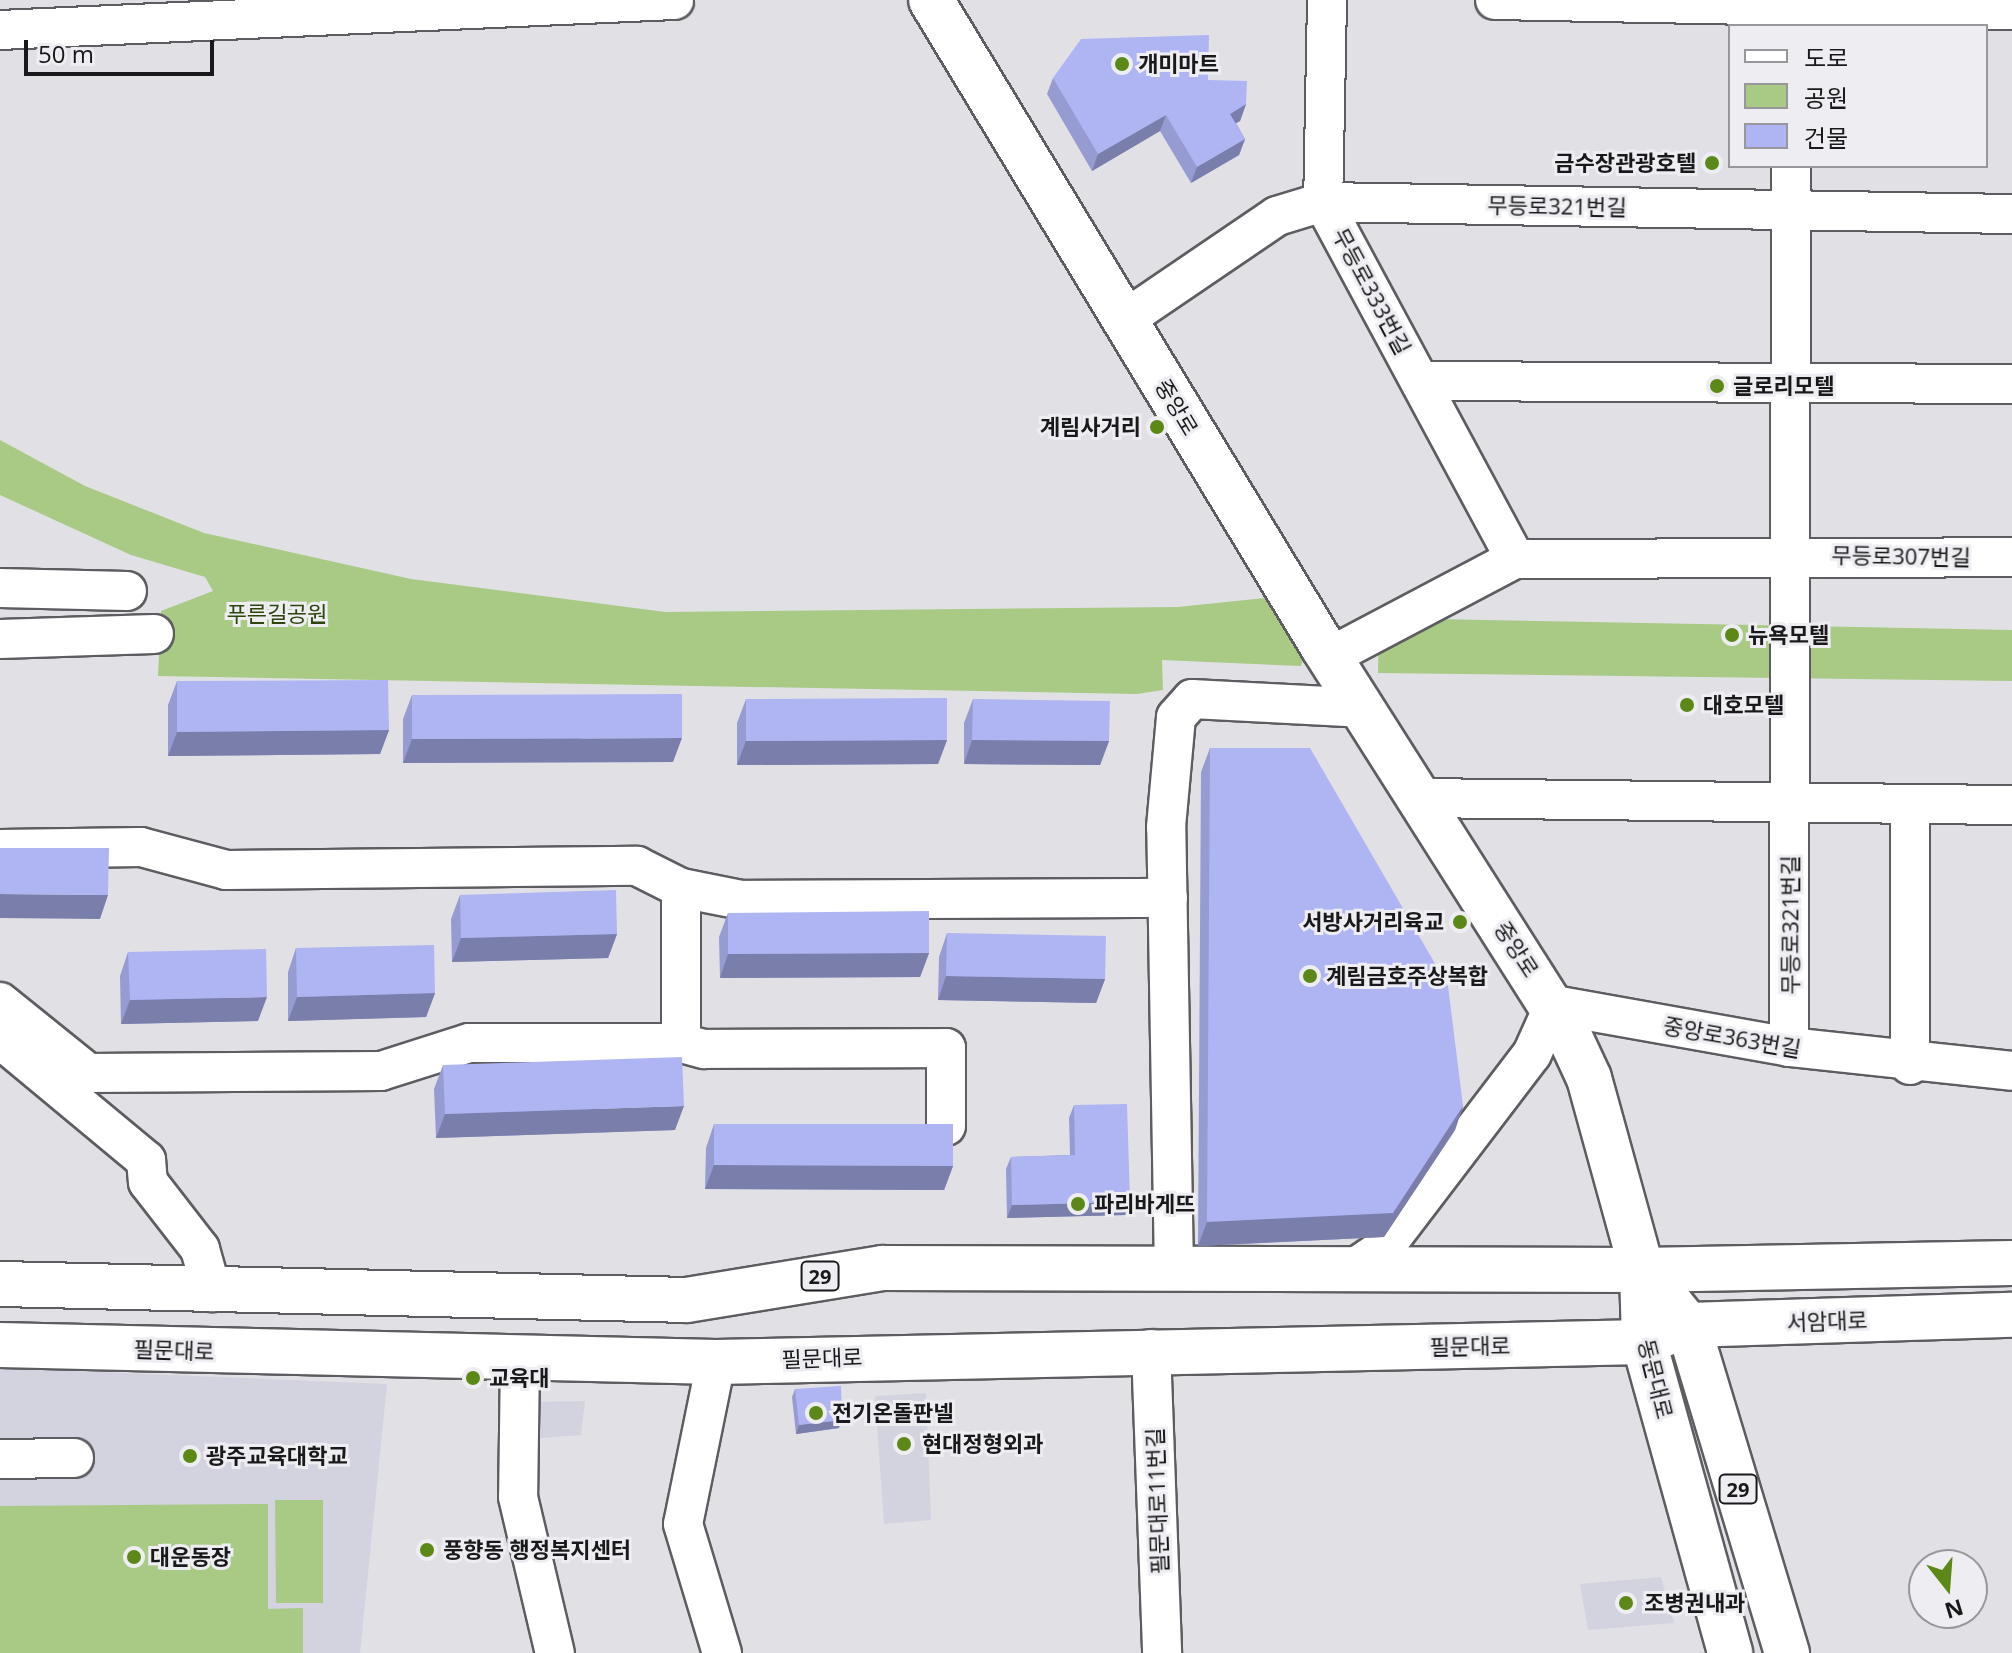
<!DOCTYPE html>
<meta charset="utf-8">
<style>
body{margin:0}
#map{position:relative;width:2012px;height:1653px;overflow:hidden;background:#e0e0e5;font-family:"Open Sans","Noto Sans KR",sans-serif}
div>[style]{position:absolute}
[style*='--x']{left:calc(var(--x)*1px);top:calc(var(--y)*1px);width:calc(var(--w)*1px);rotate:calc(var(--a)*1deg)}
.built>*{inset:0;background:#d2d3df}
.green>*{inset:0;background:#a8ca85}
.roads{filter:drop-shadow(2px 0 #5d5d61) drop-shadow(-2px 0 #5d5d61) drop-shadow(0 2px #5d5d61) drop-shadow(0 -2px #5d5d61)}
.minor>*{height:38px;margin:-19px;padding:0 19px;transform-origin:19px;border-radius:19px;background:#fff}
.major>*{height:44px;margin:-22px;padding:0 22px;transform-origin:22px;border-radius:22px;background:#fff}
.wall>*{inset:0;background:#969bd1}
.shaded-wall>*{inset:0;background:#7a7eaa}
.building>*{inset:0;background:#afb4f3}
.dots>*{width:22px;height:22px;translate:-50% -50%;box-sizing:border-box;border:4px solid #ededf2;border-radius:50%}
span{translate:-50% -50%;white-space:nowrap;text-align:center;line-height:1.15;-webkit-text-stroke:6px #ededf2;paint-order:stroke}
.shield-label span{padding:2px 6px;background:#ededf2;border:2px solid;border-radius:6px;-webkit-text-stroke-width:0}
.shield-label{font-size:20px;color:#19191b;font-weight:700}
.poi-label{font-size:22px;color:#19191b;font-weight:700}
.left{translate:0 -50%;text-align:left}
.right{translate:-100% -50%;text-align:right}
.street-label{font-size:22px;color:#19191b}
.park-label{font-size:22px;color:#2d440b}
.legend{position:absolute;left:1728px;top:24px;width:260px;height:144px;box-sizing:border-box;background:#ededf2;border:2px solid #98989c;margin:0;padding:10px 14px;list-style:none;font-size:24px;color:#19191b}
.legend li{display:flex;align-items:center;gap:16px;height:40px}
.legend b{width:40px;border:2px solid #98989c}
.north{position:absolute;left:1908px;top:1549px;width:80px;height:80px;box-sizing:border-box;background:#ededf2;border:2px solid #98989c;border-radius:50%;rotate:163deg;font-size:22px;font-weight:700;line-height:32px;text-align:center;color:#19191b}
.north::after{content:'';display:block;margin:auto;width:28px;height:36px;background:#5b8817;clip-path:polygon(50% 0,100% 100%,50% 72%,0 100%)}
.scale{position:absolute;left:24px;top:40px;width:190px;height:36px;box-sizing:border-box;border:4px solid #19191b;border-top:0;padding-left:10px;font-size:24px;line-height:28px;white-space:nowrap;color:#19191b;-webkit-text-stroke:6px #ededf2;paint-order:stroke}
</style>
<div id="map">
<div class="built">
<i style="clip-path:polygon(0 1368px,387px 1384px,360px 1653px,0 1653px)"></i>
<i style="clip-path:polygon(926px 1393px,931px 1520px,884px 1524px,875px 1396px)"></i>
<i style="clip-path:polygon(585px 1401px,581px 1435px,529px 1439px,532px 1402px)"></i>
<i style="clip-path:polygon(1661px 1577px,1674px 1623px,1588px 1630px,1580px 1584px)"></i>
</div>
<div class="green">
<i style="clip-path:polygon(0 440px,85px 486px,204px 533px,411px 579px,665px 612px,1178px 607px,1285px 596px,1307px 647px,1301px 666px,1162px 660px,1163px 690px,1137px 694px,158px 676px,161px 611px,213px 591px,205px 577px,131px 555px,0 495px)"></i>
<i style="clip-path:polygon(1379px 618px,2012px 630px,2012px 681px,1378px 673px)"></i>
<i style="clip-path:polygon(275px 1500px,323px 1500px,323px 1603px,276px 1603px)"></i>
<i style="clip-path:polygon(268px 1504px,268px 1609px,303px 1608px,303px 1653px,0 1653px,0 1506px)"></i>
</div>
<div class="roads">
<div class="minor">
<i style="--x:1327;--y:0;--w:202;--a:91.1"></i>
<i style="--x:1323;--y:202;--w:405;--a:61.7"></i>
<i style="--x:1495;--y:0;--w:517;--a:1.11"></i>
<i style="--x:0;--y:30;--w:675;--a:-2.55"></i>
<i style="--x:1124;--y:320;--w:185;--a:-34.2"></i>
<i style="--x:1277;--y:216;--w:48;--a:-16.9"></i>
<i style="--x:1323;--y:202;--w:689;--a:1"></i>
<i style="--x:1420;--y:381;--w:592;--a:0.29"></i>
<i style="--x:0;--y:588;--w:127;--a:1.4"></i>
<i style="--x:0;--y:639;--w:154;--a:-1.9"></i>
<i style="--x:1329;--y:657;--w:210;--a:-27.8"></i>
<i style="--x:1515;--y:559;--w:497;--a:-0.2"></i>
<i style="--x:1418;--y:798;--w:594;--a:0.68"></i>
<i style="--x:0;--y:849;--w:141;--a:-0.8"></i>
<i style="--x:141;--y:847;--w:88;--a:15.1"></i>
<i style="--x:226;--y:870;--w:411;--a:-0.6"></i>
<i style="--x:637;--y:866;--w:49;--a:26.6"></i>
<i style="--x:681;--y:888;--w:155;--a:90"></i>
<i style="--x:681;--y:1043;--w:24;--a:15"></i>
<i style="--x:704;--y:1049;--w:242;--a:-0.2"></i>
<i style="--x:946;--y:1048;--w:78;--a:90"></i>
<i style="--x:681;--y:888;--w:61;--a:11.3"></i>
<i style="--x:741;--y:900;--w:427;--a:-0.3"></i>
<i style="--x:0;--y:1002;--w:113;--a:38.9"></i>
<i style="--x:88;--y:1073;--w:293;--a:-0.4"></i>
<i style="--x:381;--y:1071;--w:92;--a:-17.7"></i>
<i style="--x:469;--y:1043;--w:212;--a:0"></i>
<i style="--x:0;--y:1039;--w:190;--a:39.7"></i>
<i style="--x:146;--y:1160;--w:22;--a:85"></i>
<i style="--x:148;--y:1182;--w:85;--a:52.2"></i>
<i style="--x:200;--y:1249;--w:45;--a:74.4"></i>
<i style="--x:1789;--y:1047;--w:881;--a:-89.87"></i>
<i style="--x:1910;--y:1065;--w:261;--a:-90"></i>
<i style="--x:1174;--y:1271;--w:444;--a:-91"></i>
<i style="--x:1166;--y:827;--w:110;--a:-84.8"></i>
<i style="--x:1176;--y:717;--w:24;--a:-48"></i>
<i style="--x:1192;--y:699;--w:169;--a:3"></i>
<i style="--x:1350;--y:1271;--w:41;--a:-34.1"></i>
<i style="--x:1384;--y:1248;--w:244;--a:-52.7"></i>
<i style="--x:1532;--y:1054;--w:54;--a:-65.8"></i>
<i style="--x:1554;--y:1005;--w:239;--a:10.1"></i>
<i style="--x:1789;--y:1047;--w:224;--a:6.1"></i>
<i style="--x:1151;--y:1349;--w:304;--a:87.9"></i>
<i style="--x:520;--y:1360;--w:137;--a:90.8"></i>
<i style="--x:518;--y:1497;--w:160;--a:76.7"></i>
<i style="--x:716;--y:1362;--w:165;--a:101.5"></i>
<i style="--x:683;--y:1524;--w:135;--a:73.2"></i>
<i style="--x:0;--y:1459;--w:74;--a:-0.8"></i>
</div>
<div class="major">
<i style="--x:931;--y:0;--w:756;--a:58.79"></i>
<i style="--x:1323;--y:647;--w:459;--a:57.6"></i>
<i style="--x:1569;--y:1035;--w:47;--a:65.1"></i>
<i style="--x:1589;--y:1078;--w:199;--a:74.6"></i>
<i style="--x:1642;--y:1270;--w:72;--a:88.4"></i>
<i style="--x:1644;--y:1342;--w:323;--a:74.5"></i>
<i style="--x:0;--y:1284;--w:687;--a:1.33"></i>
<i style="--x:687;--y:1300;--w:198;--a:-9.3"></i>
<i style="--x:882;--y:1268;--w:760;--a:0.15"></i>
<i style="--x:1642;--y:1270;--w:370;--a:-1.1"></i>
<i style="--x:1670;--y:1303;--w:28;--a:51"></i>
<i style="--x:1688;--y:1325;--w:343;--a:73.2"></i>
<i style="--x:0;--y:1345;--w:716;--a:1.36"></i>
<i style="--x:716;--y:1362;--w:928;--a:-1.23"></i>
<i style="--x:1644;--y:1342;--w:47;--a:-21.1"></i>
<i style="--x:1688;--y:1325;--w:324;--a:-1.8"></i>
</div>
</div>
<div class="wall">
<i style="clip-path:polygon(1053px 78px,1208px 80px,1246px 104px,1240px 121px,1236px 123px,1245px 139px,1239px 155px,1191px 183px,1160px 131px,1092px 171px,1047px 94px)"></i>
<i style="clip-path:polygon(177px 681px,389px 730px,380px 754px,168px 756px,168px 705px)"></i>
<i style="clip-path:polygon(412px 695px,673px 762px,403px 763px,403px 719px)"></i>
<i style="clip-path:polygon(746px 699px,947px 740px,938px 764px,737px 765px,737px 723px)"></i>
<i style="clip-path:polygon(973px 699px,1109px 741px,1100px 765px,964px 764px,964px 723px)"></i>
<i style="clip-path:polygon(1210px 748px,1463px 1106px,1455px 1130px,1384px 1237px,1198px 1246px,1201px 772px)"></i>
<i style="clip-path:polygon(460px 895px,617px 934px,608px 958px,452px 962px,451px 919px)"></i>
<i style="clip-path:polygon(728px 913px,929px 953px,920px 977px,720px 978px,719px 937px)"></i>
<i style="clip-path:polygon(947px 933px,1105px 979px,1096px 1003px,938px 1000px,939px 957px)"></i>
<i style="clip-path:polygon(296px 948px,435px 993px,426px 1017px,288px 1021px,288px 972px)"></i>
<i style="clip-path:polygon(128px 952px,258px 1021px,121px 1024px,120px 976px)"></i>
<i style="clip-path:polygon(443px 1065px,675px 1130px,436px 1138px,434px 1089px)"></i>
<i style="clip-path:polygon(1074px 1105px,1130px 1202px,1125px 1215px,1007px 1218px,1006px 1169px,1011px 1157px,1070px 1155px,1069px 1118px)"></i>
<i style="clip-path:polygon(714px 1124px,953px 1166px,944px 1190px,705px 1189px,706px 1148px)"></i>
<i style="clip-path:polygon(795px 1389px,839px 1428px,796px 1434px,792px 1397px)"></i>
</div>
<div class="shaded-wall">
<i style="clip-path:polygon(1246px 104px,1240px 121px,1224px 130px,1230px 114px)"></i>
<i style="clip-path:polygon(1166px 115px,1160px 131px,1092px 171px,1098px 154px)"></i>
<i style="clip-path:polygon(1245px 139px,1239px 155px,1191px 183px,1197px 167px)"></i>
<i style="clip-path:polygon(389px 730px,380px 754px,168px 756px,177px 732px)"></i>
<i style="clip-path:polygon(682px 738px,673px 762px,403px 763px,412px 739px)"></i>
<i style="clip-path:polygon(947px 740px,938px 764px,737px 765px,746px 741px)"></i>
<i style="clip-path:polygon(972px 740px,1109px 741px,1100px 765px,964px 764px)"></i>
<i style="clip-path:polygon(0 894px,108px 895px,100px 919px,0 918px)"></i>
<i style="clip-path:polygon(617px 934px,608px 958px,452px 962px,461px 938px)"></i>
<i style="clip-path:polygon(929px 953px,920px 977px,720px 978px,728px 954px)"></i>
<i style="clip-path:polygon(946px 976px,1105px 979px,1096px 1003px,938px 1000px)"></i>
<i style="clip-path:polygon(435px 993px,426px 1017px,288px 1021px,297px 997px)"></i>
<i style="clip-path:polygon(267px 997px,258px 1021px,121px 1024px,130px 1000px)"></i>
<i style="clip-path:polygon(684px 1106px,675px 1130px,436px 1138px,445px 1114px)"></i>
<i style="clip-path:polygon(1463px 1106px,1455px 1130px,1384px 1237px,1198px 1246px,1207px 1222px)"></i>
<i style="clip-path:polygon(714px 1165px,953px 1166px,944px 1190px,705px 1189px)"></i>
<i style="clip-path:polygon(1130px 1202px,1125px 1215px,1007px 1218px,1012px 1205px)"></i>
<i style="clip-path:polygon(842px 1420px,839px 1428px,796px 1434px,799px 1425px)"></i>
</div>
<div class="building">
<i style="clip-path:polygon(1209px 35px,1208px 80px,1247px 81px,1246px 104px,1230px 114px,1245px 139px,1197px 167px,1166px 115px,1098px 154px,1053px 78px,1081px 39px)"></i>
<i style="clip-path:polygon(388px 680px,389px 730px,177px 732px,177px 681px)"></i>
<i style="clip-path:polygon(682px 694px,682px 738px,412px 739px,412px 695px)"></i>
<i style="clip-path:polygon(947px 698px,947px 740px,746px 741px,746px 699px)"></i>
<i style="clip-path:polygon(973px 699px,1110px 701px,1109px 741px,972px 740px)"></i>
<i style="clip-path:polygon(1210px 748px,1310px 748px,1448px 986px,1463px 1106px,1393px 1213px,1207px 1222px)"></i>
<i style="clip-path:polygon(0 848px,109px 848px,108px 895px,0 894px)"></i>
<i style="clip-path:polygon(616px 890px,617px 934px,461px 938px,460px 895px)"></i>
<i style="clip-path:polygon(929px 911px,929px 953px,728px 954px,728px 913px)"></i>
<i style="clip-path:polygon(947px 933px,1106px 936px,1105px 979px,946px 976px)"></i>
<i style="clip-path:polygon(434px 945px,435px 993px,297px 997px,296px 948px)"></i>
<i style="clip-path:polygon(266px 949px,267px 997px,130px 1000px,128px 952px)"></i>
<i style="clip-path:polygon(682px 1057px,684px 1106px,445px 1114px,443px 1065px)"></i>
<i style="clip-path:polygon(1127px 1104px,1130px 1202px,1012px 1205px,1011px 1157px,1075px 1155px,1074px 1105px)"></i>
<i style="clip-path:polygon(714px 1124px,953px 1124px,953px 1166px,714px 1165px)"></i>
<i style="clip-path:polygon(841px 1386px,842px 1420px,799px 1425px,795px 1389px)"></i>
</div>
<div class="dots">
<i style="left:1122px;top:64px;background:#5b8817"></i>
<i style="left:1712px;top:163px;background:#5b8817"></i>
<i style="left:1717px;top:386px;background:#5b8817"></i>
<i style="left:1157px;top:427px;background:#5b8817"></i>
<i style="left:1732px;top:635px;background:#5b8817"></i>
<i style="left:1687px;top:705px;background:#5b8817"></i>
<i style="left:1460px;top:922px;background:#5b8817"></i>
<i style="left:1310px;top:976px;background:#5b8817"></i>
<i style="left:1078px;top:1204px;background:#5b8817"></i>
<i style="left:473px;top:1378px;background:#5b8817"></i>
<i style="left:816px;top:1413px;background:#5b8817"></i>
<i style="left:904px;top:1444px;background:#5b8817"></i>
<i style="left:190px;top:1456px;background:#5b8817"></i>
<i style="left:427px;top:1550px;background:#5b8817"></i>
<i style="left:134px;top:1557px;background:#5b8817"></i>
<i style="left:1626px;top:1603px;background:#5b8817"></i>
</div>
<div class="shield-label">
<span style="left:820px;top:1276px">29</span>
<span style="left:1738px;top:1489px">29</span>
</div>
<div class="poi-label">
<span class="left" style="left:1138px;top:64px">개미마트</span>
<span class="right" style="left:1696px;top:163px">금수장관광호텔</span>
<span class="left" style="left:1733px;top:386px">글로리모텔</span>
<span class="right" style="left:1141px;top:427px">계림사거리</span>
<span class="left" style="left:1748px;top:635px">뉴욕모텔</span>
<span class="left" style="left:1703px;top:705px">대호모텔</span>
<span class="right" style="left:1444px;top:922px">서방사거리육교</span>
<span class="left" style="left:1326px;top:976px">계림금호주상복합</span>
<span class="left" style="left:1094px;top:1204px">파리바게뜨</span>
<span class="left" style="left:489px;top:1378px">교육대</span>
<span class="left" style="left:832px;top:1413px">전기온돌판넬</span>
<span class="left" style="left:922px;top:1444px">현대정형외과</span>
<span class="left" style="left:206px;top:1456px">광주교육대학교</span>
<span class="left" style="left:443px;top:1550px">풍향동 행정복지센터</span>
<span class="left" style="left:150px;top:1557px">대운동장</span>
<span class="left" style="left:1644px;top:1603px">조병권내과</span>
</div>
<div class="street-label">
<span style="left:1557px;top:206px;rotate:1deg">무등로321번길</span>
<span style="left:1372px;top:291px;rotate:62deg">무등로333번길</span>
<span style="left:1177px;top:407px;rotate:59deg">중앙로</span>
<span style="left:1901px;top:556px;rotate:1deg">무등로307번길</span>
<span style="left:1790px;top:925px;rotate:-90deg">무등로321번길</span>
<span style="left:1517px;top:949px;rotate:57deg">중앙로</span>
<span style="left:1732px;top:1037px;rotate:10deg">중앙로363번길</span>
<span style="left:1827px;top:1321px;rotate:-2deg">서암대로</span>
<span style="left:1470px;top:1346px;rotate:-1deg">필문대로</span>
<span style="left:174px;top:1350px;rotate:2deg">필문대로</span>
<span style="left:822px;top:1358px;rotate:-2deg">필문대로</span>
<span style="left:1656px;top:1379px;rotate:76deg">동문대로</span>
<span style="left:1157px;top:1501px;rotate:-92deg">필문대로11번길</span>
</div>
<div class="park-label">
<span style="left:277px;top:614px">푸른길공원</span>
</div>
<ul class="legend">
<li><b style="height:10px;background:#fff"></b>도로</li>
<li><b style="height:22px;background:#a8ca85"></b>공원</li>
<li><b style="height:22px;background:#afb4f3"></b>건물</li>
</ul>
<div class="north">N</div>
<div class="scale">50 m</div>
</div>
